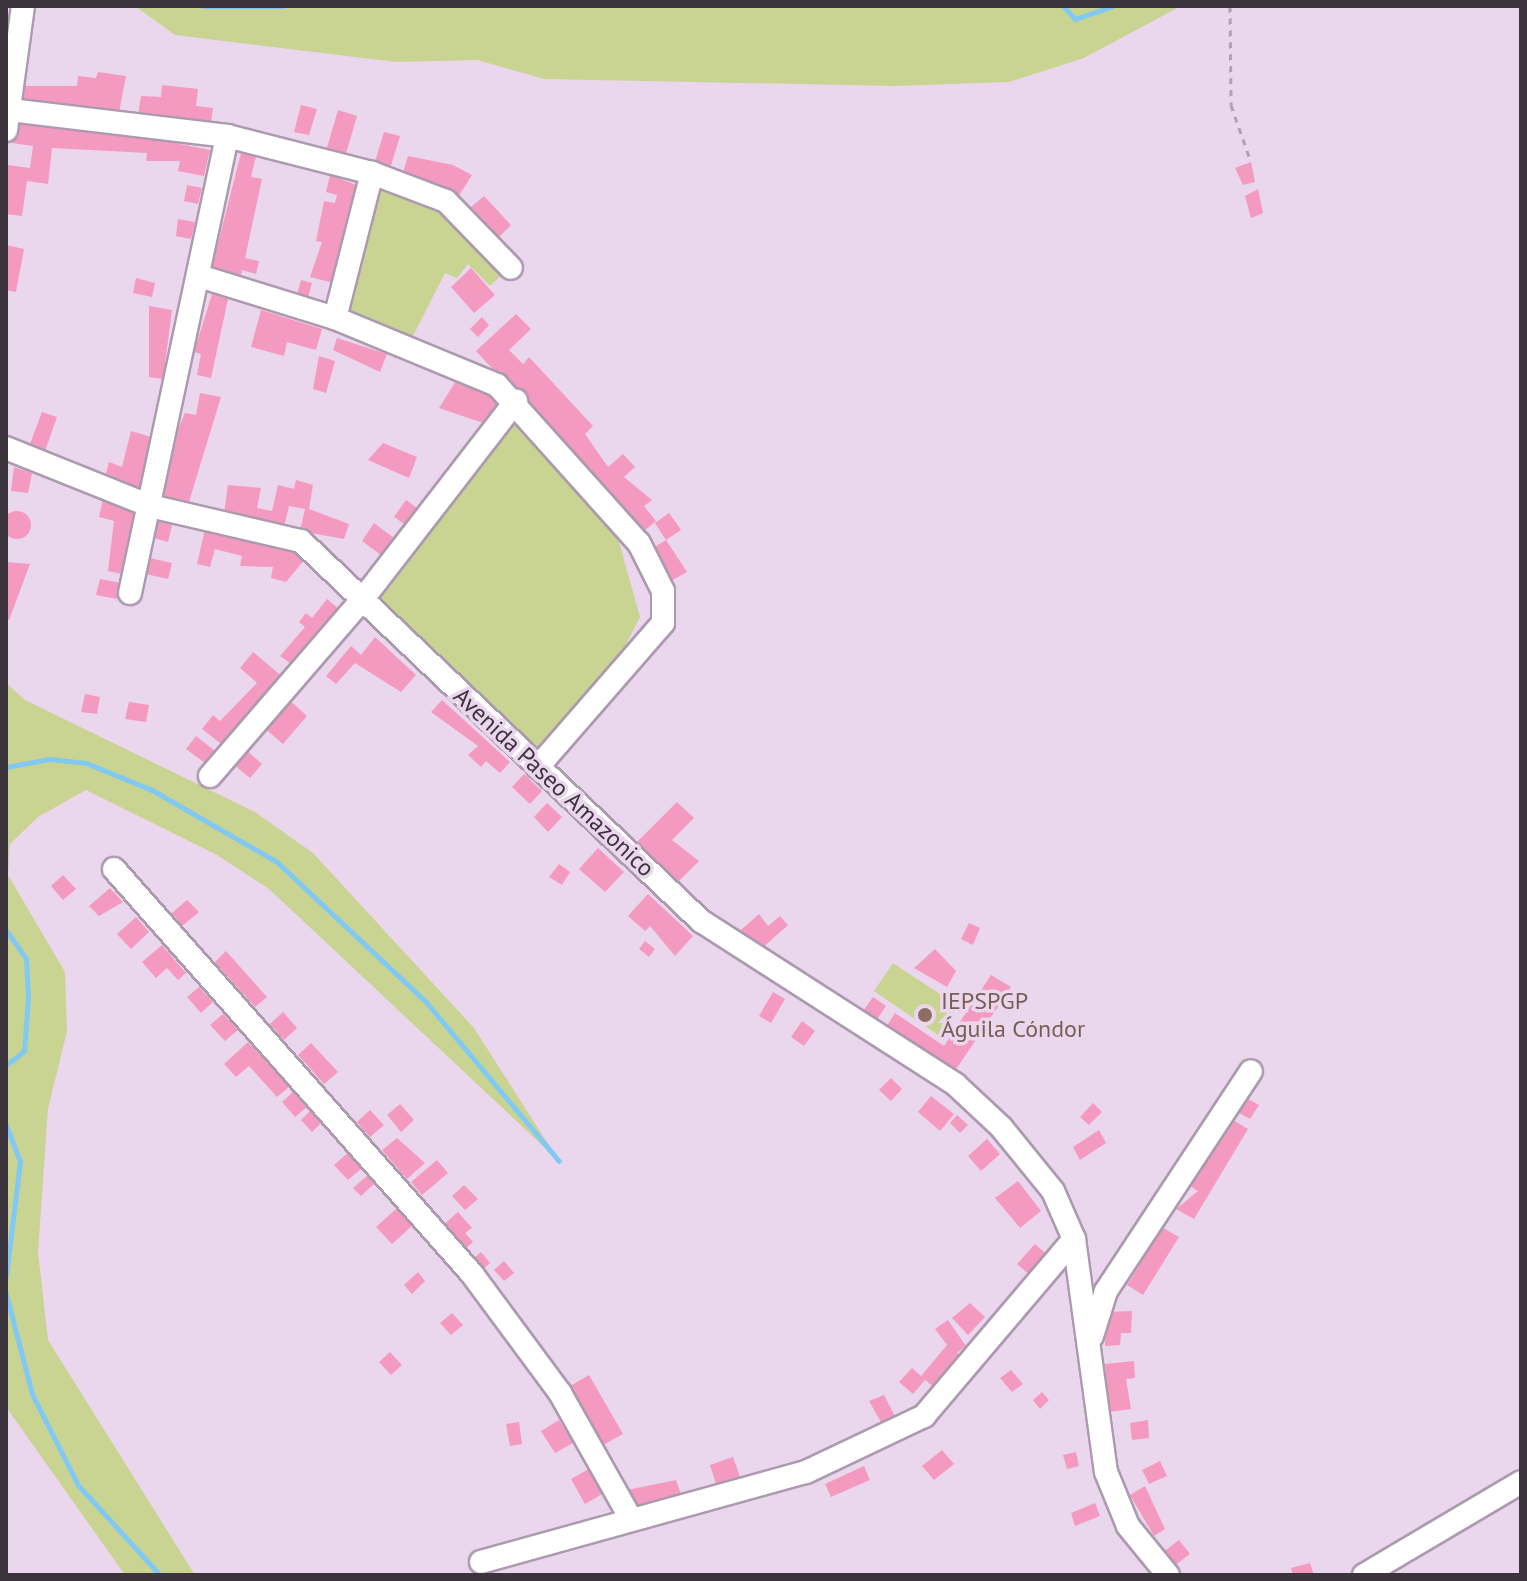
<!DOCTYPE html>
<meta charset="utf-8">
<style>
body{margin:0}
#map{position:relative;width:1527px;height:1581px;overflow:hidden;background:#ebd7ed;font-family:"PT Sans",sans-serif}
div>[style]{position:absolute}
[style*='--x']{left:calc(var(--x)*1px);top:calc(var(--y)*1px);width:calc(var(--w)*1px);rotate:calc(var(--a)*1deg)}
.green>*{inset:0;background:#c9d493}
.stream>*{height:5px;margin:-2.5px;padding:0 2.5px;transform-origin:2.5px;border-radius:2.5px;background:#81c9f3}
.building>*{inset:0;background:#f499c0}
.round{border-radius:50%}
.path>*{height:3px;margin-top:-1.5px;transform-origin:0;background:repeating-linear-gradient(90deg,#b0a0b1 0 6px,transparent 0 12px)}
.roads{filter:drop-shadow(2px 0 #ac9aaf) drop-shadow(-2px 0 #ac9aaf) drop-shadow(0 2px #ac9aaf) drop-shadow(0 -2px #ac9aaf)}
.minor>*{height:22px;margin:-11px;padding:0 11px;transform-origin:11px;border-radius:11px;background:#fff}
.dots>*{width:22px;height:22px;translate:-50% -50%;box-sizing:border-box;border:4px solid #ebd7ed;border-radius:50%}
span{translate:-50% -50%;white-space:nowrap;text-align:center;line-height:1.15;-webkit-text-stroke:7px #ebd7ed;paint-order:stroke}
.street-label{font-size:24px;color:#3b343c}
.education-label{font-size:24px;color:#785e54}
.left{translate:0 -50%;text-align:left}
.frame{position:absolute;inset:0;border:8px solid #3b343c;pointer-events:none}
</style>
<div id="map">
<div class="green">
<i style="clip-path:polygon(135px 6px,1181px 6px,1084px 58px,1009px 82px,896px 86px,544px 79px,477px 60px,396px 62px,175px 35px)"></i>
<i style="clip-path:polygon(373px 185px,458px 219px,506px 271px,490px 286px,468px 264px,457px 278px,445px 273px,411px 340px,345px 310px)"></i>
<i style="clip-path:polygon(511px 420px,618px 538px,640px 617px,621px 654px,536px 748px,374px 597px)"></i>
<i style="clip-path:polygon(6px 683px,25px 700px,255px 812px,313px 853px,474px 1028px,559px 1161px,269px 889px,217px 855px,86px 790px,38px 817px,10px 844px,8px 875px,65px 972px,67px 1031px,48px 1109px,38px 1252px,48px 1340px,195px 1575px,125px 1575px,6px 1407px)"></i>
<i style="clip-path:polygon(893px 963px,958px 1006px,938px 1035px,874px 991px)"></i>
</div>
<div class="stream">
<i style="--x:203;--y:6;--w:79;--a:0"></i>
<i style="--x:1063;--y:6;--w:18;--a:47"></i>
<i style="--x:1075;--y:19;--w:39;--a:-19"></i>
<i style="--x:6;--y:767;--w:44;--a:-10.5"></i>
<i style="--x:49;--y:759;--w:37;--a:6"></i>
<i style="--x:86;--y:763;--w:71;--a:22.2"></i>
<i style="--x:152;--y:790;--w:144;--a:29.9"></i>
<i style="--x:277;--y:862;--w:204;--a:43.2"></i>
<i style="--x:426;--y:1002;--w:207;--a:50.1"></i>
<i style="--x:6;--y:930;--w:35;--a:55"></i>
<i style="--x:26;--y:959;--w:39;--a:87"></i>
<i style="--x:28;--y:998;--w:53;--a:94.3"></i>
<i style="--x:24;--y:1051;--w:23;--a:142"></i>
<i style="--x:6;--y:1125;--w:39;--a:69"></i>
<i style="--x:20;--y:1161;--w:116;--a:96.9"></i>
<i style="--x:6;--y:1294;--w:103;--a:75.4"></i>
<i style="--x:32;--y:1394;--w:102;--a:63.2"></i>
<i style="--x:78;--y:1485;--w:122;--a:47.7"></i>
</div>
<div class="building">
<i style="clip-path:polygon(98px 72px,126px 76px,119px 113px,23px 104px,25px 86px,77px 86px,78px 76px,96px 78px)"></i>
<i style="clip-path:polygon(162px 85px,198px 89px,196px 106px,213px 108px,211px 122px,138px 115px,141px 96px,161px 97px)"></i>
<i style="clip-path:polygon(301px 105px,317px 109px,309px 135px,294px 132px)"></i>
<i style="clip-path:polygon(338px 110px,357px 116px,345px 157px,326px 151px)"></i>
<i style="clip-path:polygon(16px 122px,116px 131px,210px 150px,204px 176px,178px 171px,180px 161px,146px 161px,147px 153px,52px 148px,48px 184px,27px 181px,22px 216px,6px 214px,8px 165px,30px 168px,33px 146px,12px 143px)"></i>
<i style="clip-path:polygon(384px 132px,400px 136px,390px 169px,374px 165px)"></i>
<i style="clip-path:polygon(241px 153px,256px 156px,251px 177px,262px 179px,245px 258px,259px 261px,256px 274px,242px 270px,240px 280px,211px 271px)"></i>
<i style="clip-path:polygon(408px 156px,453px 165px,472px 175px,458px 197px,403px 173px)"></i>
<i style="clip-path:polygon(1251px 162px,1255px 182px,1243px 185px,1235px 168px)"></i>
<i style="clip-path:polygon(330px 175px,359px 186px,334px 283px,310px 277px,322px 242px,316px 241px,324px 201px,335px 203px,337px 195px,326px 192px)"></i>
<i style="clip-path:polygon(187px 185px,202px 188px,198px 204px,184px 201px)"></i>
<i style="clip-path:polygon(1258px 189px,1263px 213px,1251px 218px,1245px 196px)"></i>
<i style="clip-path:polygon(484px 196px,511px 225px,498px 238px,470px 208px)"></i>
<i style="clip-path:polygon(178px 219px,195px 222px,191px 239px,176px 236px)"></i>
<i style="clip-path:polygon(6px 245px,24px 249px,16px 292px,6px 290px)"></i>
<i style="clip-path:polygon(471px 268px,495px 295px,474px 313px,451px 287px)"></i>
<i style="clip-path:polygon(136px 278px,155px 283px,152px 297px,133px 293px)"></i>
<i style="clip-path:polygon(301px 280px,312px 283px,307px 302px,296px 298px)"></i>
<i style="clip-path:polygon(212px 294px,228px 299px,211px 378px,197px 375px,201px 354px,194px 352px)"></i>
<i style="clip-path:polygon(149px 306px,172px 310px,163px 379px,149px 377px)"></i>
<i style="clip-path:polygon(261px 310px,322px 329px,316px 350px,287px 342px,284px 356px,251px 347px)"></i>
<i style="clip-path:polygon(516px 314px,531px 329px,509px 350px,523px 364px,529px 357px,593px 426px,585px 434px,608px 467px,623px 454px,635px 467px,624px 477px,652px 500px,644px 506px,656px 521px,643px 532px,476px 351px)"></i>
<i style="clip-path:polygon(482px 317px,489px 325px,478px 337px,470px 329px)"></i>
<i style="clip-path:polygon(337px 338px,387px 354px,380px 372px,333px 350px)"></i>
<i style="clip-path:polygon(319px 356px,335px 361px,326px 393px,313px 389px)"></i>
<i style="clip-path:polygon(456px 381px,496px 397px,499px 407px,486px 424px,439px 408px)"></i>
<i style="clip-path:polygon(200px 393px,221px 397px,188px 505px,164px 496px,179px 427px,185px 413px,196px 415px)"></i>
<i style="clip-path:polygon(42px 412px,57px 417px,44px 454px,28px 449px)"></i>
<i style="clip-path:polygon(131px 431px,151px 437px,140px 490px,105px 477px,109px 462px,122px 467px)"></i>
<i style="clip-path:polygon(383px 443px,417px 457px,409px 478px,368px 460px)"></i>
<i style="clip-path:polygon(14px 467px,32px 473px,28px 493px,11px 491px)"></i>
<i style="clip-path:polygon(296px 480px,313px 485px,309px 509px,349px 524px,344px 539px,300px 531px,305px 509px,289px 506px,284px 527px,224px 513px,228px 485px,261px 488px,257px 508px,272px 511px,278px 485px,294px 489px)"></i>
<i style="clip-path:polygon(103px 499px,135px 511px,122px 574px,108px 571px,114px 521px,99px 517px)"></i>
<i style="clip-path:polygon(406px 500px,421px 511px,409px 527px,394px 517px)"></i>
<i class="round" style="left:3px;top:511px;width:28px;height:28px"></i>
<i style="clip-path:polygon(669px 513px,681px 530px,666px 540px,655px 523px)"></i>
<i style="clip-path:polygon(159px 518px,173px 521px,168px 542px,154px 538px)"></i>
<i style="clip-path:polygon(374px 523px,398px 541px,385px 558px,362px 541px)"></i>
<i style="clip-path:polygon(205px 529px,295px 550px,306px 558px,286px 582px,271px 578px,273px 567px,240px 566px,242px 556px,215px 549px,210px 567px,197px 564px)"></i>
<i style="clip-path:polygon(666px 540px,687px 572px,669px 582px,651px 549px)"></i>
<i style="clip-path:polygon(150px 558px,172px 563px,168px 579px,146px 574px)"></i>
<i style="clip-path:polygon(6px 562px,30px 564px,9px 620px,6px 620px)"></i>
<i style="clip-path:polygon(100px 579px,121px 583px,117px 599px,96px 595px)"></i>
<i style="clip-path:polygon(327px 599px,341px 611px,294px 666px,280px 656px,305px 627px,299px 622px,306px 613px,312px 618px)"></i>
<i style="clip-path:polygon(375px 637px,416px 675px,401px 692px,355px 663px,336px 684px,326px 676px,351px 646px,361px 655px)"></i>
<i style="clip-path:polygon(253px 652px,284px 678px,225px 747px,202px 729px,213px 715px,220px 721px,257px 683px,240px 668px)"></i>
<i style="clip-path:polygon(85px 694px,100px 697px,97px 714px,81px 712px)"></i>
<i style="clip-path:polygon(288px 699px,307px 716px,283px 744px,263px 727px)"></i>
<i style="clip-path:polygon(442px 700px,510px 762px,500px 773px,486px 761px,481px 767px,468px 755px,478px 746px,431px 712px)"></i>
<i style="clip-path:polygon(129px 702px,149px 705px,146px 722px,125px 719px)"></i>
<i style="clip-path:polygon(196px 736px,219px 754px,209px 766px,186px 749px)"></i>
<i style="clip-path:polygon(245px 749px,262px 764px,250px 778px,233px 764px)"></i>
<i style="clip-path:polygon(524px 774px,542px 791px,530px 804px,512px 787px)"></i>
<i style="clip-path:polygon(677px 802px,694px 818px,672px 840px,699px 861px,677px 883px,636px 843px)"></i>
<i style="clip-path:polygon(547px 803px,562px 817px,548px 832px,534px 817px)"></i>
<i style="clip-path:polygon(598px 848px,624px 872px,605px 892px,579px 869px)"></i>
<i style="clip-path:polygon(559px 864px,570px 872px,562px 885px,549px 877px)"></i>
<i style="clip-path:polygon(63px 875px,76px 889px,63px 900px,51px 886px)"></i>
<i style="clip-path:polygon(110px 888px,123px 902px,99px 916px,89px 906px)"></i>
<i style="clip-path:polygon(648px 894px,693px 936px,675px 956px,650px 926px,645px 931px,628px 916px)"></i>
<i style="clip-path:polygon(187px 900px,199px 912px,182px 926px,172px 913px)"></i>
<i style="clip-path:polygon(759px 914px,768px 926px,780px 916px,788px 925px,760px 950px,741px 930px)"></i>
<i style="clip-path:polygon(136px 917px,149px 932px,131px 949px,117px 934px)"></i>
<i style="clip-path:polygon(969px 923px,980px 928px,973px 945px,961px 939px)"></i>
<i style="clip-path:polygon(645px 941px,655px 949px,649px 957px,639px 949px)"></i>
<i style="clip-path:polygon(162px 945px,186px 973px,178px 980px,167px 968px,156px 978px,142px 962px)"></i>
<i style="clip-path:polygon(935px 949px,956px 971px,947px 987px,914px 968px)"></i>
<i style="clip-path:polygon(226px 951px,267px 997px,255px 1007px,215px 962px)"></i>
<i style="clip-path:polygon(991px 975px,1011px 987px,951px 1077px,883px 1032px,895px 1013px,944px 1046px)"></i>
<i style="clip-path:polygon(199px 987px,213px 1002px,201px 1013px,187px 997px)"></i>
<i style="clip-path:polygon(773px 992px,785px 999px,771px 1023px,759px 1016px)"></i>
<i style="clip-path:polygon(873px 997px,886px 1006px,876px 1021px,863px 1011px)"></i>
<i style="clip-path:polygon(283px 1012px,297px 1028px,284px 1040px,270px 1024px)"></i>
<i style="clip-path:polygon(223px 1014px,238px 1030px,225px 1041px,210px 1025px)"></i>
<i style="clip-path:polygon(802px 1021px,815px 1031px,804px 1046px,791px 1037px)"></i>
<i style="clip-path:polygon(248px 1042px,289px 1087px,277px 1097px,249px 1066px,236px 1077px,224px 1064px)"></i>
<i style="clip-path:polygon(311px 1043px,338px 1072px,324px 1084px,298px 1055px)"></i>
<i style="clip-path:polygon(891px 1078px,902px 1089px,891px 1101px,879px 1090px)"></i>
<i style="clip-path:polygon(293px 1092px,307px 1107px,295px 1117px,282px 1102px)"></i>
<i style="clip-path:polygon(931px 1096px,954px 1114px,940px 1131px,918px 1112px)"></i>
<i style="clip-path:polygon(1248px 1099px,1259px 1105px,1250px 1119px,1239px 1113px)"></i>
<i style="clip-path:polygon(1093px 1103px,1102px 1112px,1089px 1125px,1080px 1117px)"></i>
<i style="clip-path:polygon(400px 1104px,414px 1120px,401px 1132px,387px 1115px)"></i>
<i style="clip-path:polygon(370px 1110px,384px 1125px,370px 1137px,357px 1122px)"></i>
<i style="clip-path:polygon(310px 1111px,321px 1123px,312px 1132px,301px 1120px)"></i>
<i style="clip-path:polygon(957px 1115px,968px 1125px,960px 1133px,950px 1123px)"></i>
<i style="clip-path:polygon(1233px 1120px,1248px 1129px,1194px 1219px,1176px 1209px,1198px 1191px,1190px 1186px)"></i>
<i style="clip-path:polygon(1099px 1130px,1106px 1143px,1080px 1160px,1073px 1147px)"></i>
<i style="clip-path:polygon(397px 1138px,425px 1163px,407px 1179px,382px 1150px)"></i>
<i style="clip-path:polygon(987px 1139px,1000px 1154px,981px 1171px,968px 1156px)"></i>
<i style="clip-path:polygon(348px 1153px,362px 1168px,348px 1180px,334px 1165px)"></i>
<i style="clip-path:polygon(437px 1160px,448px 1173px,422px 1195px,411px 1182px)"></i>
<i style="clip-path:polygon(368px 1175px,375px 1183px,361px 1196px,353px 1188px)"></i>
<i style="clip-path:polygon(1018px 1181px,1041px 1211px,1020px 1228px,995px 1198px)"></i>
<i style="clip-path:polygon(464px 1185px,478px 1199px,465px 1210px,452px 1196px)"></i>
<i style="clip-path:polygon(397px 1208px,413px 1225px,392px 1244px,376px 1227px)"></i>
<i style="clip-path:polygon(458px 1212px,472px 1228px,465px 1233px,473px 1242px,464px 1250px,443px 1225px)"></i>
<i style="clip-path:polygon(1163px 1228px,1179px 1237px,1143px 1295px,1127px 1285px)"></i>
<i style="clip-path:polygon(1035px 1244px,1050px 1257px,1032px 1277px,1017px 1264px)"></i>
<i style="clip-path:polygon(481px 1252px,490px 1263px,482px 1270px,473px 1259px)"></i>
<i style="clip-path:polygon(504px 1261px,514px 1273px,504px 1281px,494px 1270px)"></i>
<i style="clip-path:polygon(418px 1272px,425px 1281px,412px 1294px,404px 1285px)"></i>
<i style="clip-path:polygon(970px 1303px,985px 1317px,968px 1335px,952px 1318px)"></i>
<i style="clip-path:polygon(1132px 1311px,1131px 1333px,1121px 1333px,1120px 1345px,1105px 1346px,1106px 1312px)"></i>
<i style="clip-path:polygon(452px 1313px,463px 1325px,451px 1335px,440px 1323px)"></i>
<i style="clip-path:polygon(948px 1320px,966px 1346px,957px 1353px,962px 1357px,935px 1388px,925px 1380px,913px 1394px,899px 1382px,912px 1368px,921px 1376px,947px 1345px,935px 1329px)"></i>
<i style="clip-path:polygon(390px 1352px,402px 1365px,391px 1375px,379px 1362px)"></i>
<i style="clip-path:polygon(1134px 1361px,1135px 1378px,1126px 1379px,1131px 1409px,1109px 1412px,1105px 1364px)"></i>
<i style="clip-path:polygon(1011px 1370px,1023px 1384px,1012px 1392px,1000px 1378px)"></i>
<i style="clip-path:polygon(589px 1375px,623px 1434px,603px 1445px,570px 1386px)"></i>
<i style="clip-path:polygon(1042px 1392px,1049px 1400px,1040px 1409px,1033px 1400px)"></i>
<i style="clip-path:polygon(884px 1395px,899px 1424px,886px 1431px,869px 1401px)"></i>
<i style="clip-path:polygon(559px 1420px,573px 1443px,555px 1453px,541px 1431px)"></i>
<i style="clip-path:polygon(1148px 1420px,1149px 1438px,1132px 1440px,1130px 1423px)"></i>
<i style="clip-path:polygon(519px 1422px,522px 1444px,510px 1446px,506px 1424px)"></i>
<i style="clip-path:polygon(942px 1450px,954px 1464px,934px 1480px,922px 1466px)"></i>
<i style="clip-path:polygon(1076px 1452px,1079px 1466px,1067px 1469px,1063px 1455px)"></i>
<i style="clip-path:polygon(733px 1457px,741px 1480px,717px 1487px,710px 1465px)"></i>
<i style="clip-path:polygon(1160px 1461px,1167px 1476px,1149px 1484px,1142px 1470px)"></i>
<i style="clip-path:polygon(864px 1466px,870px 1480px,831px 1497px,825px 1484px)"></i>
<i style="clip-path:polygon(589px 1469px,604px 1493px,585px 1504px,571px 1479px)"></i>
<i style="clip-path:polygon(676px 1480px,682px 1497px,639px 1510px,627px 1490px)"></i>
<i style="clip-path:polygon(1145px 1486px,1165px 1529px,1154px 1536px,1130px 1495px)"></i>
<i style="clip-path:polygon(1095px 1503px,1100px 1516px,1075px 1526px,1071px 1513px)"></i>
<i style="clip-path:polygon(1179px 1540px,1190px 1554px,1173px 1567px,1162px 1553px)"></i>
<i style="clip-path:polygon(1310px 1563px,1314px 1575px,1293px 1575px,1291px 1568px)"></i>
</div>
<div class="path">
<i style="--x:1230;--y:6;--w:99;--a:89.4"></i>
<i style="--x:1231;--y:105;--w:60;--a:70.7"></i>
</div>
<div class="roads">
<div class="minor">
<i style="--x:10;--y:110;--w:219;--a:6.8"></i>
<i style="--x:227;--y:136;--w:150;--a:14.3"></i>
<i style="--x:372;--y:173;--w:79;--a:20.7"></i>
<i style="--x:446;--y:201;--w:93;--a:45.9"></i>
<i style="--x:6;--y:130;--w:125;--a:-82.2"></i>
<i style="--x:199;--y:276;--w:142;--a:17.2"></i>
<i style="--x:335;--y:318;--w:175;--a:22.5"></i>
<i style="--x:497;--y:385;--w:212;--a:48.1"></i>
<i style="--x:639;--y:543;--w:54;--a:63.4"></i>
<i style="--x:663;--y:591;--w:32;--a:90"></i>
<i style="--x:663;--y:623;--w:191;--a:131"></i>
<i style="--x:335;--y:318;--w:150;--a:-75.7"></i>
<i style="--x:6;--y:448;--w:155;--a:21.9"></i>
<i style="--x:150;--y:506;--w:155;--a:13.1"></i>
<i style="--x:301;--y:541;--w:552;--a:43.53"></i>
<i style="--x:701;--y:921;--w:302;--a:32.7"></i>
<i style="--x:955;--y:1084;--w:63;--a:43.1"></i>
<i style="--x:1001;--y:1127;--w:82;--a:50.9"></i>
<i style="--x:1053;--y:1191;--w:52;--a:66.4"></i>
<i style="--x:1074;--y:1239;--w:235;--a:82.2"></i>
<i style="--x:1106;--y:1472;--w:58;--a:67.8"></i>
<i style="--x:1128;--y:1526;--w:63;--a:50.8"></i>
<i style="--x:130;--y:593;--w:467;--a:-78"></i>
<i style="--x:210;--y:776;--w:233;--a:-49.2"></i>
<i style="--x:362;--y:600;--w:252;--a:-52.3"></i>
<i style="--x:114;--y:869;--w:541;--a:48.52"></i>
<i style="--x:472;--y:1274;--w:148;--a:53.5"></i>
<i style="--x:560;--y:1393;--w:145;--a:60.6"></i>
<i style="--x:1092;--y:1336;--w:47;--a:-72.7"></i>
<i style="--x:1106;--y:1291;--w:263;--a:-56.6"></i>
<i style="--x:481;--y:1562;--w:337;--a:-15.5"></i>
<i style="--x:806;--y:1472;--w:131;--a:-25.4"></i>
<i style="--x:924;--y:1416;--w:232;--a:-49.7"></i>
<i style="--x:1364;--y:1575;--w:182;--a:-30.6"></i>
</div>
</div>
<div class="dots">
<i style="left:925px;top:1015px;background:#8d6e63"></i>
</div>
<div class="street-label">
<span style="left:554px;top:782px;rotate:43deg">Avenida Paseo Amazonico</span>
</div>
<div class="education-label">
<span class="left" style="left:941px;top:1015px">IEPSPGP<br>Águila Cóndor</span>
</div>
<div class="frame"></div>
</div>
